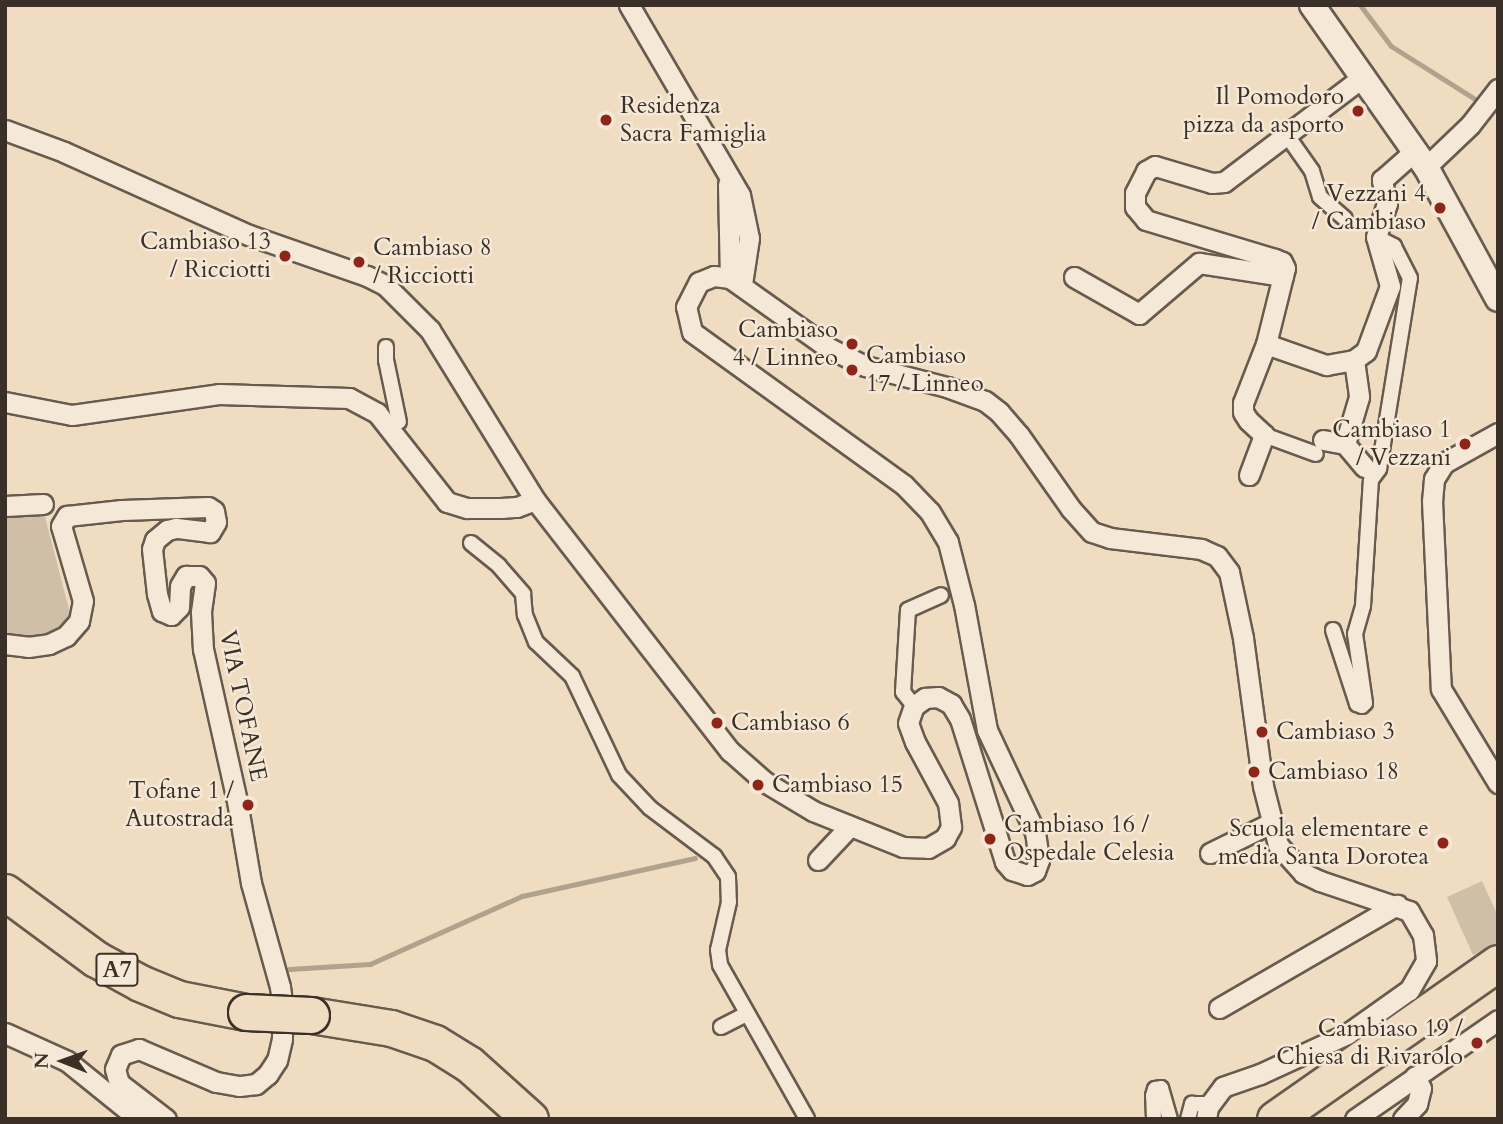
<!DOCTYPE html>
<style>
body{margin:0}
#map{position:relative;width:1503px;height:1124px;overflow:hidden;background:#efdcc1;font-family:Cardo,serif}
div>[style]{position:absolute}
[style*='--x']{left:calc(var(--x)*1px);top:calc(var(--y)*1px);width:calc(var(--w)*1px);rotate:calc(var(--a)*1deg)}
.green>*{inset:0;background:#d0bfa7}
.stream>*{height:5px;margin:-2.5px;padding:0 2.5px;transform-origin:2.5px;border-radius:2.5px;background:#b1a28d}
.roads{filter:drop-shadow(2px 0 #675b4e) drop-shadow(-2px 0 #675b4e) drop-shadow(0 2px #675b4e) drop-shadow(0 -2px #675b4e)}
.pedestrian>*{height:14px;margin:-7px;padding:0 7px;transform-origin:7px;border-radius:7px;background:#f5e8d7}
.minor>*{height:19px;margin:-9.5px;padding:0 9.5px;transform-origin:9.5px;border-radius:9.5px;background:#f5e8d7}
.tertiary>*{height:24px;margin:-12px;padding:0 12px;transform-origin:12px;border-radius:12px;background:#f5e8d7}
.motorway>*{height:35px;margin:-17.5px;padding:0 17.5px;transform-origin:17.5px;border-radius:17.5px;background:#efdcc1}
.bridges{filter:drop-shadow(2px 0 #3a3027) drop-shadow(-2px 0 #3a3027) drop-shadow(0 2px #3a3027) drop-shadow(0 -2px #3a3027)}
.motorway-bridge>*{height:35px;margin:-17.5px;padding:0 17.5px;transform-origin:17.5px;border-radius:17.5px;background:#efdcc1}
.dots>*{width:19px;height:19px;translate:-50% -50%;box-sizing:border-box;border:4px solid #f5e8d7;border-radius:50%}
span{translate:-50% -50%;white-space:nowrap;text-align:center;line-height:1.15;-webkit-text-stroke:5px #f5e8d7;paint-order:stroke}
.shield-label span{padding:2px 5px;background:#f5e8d7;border:2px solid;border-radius:5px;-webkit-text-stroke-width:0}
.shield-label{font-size:23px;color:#3a3027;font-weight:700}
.poi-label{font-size:24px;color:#3a3027}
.right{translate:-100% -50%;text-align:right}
.left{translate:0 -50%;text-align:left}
.street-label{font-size:24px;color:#3a3027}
.frame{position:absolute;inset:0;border:7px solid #3a3027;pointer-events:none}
.north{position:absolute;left:28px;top:1026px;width:70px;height:70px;-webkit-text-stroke:5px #f5e8d7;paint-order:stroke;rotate:271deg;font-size:19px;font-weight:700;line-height:28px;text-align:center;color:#3a3027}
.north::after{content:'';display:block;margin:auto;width:24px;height:32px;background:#3a3027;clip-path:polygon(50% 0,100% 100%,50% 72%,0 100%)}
</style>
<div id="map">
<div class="green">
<i style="clip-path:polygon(44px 513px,70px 613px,57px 630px,40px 637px,5px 636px,5px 515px)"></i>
<i style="clip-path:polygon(1482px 881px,1498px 916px,1498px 944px,1473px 955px,1447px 897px)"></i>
</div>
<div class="stream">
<i style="--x:1360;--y:5;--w:51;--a:52.9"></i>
<i style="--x:1391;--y:46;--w:107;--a:32.3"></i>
<i style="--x:289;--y:969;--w:81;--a:-3.5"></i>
<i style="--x:370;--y:964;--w:167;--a:-24.1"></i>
<i style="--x:522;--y:896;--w:177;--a:-12.4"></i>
</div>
<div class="roads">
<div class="pedestrian">
<i style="--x:1286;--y:134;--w:45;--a:54.9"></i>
<i style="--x:1312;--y:171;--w:27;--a:73"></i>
<i style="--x:1320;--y:197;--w:33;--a:41"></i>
<i style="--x:386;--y:347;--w:13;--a:90"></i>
<i style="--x:386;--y:360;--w:63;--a:78.2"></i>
<i style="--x:1264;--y:435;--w:55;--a:20.1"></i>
<i style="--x:471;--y:543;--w:36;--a:39"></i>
<i style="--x:499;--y:566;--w:37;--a:49"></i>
<i style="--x:523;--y:594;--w:21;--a:85"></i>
<i style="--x:525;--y:615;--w:29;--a:68"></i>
<i style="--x:536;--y:642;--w:50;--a:43.4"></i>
<i style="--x:572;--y:676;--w:110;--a:64.6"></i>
<i style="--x:619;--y:775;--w:45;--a:46.8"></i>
<i style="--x:650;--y:808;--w:80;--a:36.9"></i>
<i style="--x:714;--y:856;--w:25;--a:56"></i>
<i style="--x:728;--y:877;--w:25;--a:88"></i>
<i style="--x:729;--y:902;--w:49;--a:102.9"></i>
<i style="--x:718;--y:950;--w:15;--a:82"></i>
<i style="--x:720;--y:965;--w:177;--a:60.5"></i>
<i style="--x:1333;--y:630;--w:78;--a:72"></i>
<i style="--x:1357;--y:704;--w:5;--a:22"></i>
<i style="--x:1362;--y:706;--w:4;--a:-45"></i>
<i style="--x:1365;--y:703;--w:70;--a:-98.2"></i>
<i style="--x:1355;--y:634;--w:29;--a:-74"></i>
<i style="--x:1363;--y:606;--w:126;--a:-86.4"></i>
<i style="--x:1371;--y:480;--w:14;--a:-54"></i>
<i style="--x:1379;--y:469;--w:193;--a:-80.8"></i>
<i style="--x:1410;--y:278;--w:36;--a:-117"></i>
<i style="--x:1394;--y:246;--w:20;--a:-153"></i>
<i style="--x:914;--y:706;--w:18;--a:-128"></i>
<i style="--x:903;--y:692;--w:82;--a:-86.5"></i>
<i style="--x:908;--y:610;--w:36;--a:-24"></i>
<i style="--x:721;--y:1027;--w:28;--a:-27"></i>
<i style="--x:1154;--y:1119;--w:23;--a:-92"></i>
<i style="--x:1153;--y:1096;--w:7;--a:-74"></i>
<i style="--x:1155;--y:1089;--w:6;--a:-9"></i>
<i style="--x:1161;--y:1088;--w:32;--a:74"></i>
<i style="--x:1188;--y:1119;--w:16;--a:-75"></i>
<i style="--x:1192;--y:1104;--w:18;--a:0"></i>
</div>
<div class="minor">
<i style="--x:629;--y:5;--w:220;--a:59.7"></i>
<i style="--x:740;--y:195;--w:44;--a:78.2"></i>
<i style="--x:749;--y:238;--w:47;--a:98.7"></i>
<i style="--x:5;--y:130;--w:63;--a:20.4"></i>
<i style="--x:64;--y:152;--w:203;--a:24.2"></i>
<i style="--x:249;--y:235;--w:125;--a:19.2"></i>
<i style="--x:367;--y:276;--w:20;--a:27"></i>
<i style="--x:385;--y:285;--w:64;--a:45"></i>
<i style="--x:430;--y:330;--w:200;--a:58.3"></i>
<i style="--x:535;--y:500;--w:318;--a:52.2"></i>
<i style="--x:730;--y:751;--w:47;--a:41.5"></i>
<i style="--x:765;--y:782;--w:56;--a:31.1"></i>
<i style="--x:813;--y:811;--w:97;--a:21.8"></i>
<i style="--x:903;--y:847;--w:25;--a:2"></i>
<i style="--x:928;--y:848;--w:20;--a:-30"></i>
<i style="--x:945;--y:838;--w:13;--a:-61"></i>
<i style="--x:951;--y:827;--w:24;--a:-97"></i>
<i style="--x:948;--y:803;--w:69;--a:-118.4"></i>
<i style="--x:915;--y:742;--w:20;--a:-110"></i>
<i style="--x:908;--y:723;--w:18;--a:-71"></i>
<i style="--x:914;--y:706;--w:14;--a:-36"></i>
<i style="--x:925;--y:698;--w:13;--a:-4"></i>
<i style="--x:938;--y:697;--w:15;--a:28"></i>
<i style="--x:951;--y:704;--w:17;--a:59"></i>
<i style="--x:960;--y:719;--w:150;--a:72.5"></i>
<i style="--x:1005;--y:862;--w:11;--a:49"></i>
<i style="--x:1012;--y:870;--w:16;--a:18"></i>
<i style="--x:1027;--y:875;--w:9;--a:-27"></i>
<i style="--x:1035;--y:871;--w:12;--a:-70"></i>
<i style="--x:1039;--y:860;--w:28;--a:-98"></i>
<i style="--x:1035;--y:832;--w:113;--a:-115.2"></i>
<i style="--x:987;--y:730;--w:127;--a:-100.4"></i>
<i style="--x:964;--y:605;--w:65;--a:-104.3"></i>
<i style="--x:948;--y:542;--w:35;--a:-121"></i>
<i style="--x:930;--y:512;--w:37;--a:-134"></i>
<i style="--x:904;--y:485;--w:261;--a:-144.2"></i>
<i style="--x:692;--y:332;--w:26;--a:-103"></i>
<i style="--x:686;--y:307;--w:28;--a:-63"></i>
<i style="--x:699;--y:282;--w:16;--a:-22"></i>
<i style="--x:714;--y:276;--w:16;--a:7"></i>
<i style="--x:730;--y:278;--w:119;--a:35.4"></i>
<i style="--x:827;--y:347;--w:42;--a:26.6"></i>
<i style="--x:865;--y:366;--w:85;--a:14.4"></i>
<i style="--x:947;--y:387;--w:40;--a:20.2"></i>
<i style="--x:985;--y:401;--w:18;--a:38"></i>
<i style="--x:999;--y:412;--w:30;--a:49"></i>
<i style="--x:1019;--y:435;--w:90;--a:54.9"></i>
<i style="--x:1071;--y:509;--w:31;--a:48"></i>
<i style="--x:1092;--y:532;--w:19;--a:18"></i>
<i style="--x:1110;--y:538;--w:92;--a:6.9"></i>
<i style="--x:1201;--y:549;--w:17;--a:24"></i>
<i style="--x:1217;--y:556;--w:20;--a:53"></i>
<i style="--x:1229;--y:572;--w:67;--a:78"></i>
<i style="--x:1243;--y:638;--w:149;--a:82.3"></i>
<i style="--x:1263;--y:786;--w:61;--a:75.7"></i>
<i style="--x:1278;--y:845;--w:38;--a:48"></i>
<i style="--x:1303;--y:873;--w:19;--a:25"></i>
<i style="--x:1320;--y:881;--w:94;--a:18.6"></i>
<i style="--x:1409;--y:911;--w:28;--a:60"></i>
<i style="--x:1423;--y:935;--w:26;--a:83"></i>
<i style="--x:1426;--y:961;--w:34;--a:120"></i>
<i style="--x:1409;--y:990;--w:76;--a:144.6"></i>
<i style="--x:1347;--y:1034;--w:96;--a:155.3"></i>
<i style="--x:1260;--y:1074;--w:39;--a:161"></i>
<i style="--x:1223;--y:1087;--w:25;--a:127"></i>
<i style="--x:1208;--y:1107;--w:12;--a:99"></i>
<i style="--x:1426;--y:167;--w:61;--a:-43.7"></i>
<i style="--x:1470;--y:125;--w:46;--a:-52.1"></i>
<i style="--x:728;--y:184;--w:94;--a:88.8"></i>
<i style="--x:1074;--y:277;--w:75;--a:29.6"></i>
<i style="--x:1139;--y:314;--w:79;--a:-40.4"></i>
<i style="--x:1199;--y:263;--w:85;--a:8.8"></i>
<i style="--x:1266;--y:344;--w:64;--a:19.3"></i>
<i style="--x:1326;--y:365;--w:28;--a:-10"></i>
<i style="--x:1354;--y:360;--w:15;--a:-37"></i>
<i style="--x:1366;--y:351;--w:69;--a:-69.7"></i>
<i style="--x:1390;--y:286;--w:51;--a:-105.9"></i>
<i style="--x:1376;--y:237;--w:35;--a:-72"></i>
<i style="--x:1387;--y:204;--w:25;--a:-102"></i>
<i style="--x:1382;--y:180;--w:45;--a:-41.4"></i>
<i style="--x:1354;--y:360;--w:37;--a:82"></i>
<i style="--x:1359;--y:397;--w:49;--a:106.6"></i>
<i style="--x:1345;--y:444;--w:30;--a:50"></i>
<i style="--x:5;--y:402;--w:68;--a:11"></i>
<i style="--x:72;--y:415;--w:148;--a:-8.1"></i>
<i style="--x:219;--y:394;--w:130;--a:1.8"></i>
<i style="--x:349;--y:398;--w:32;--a:28"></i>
<i style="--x:377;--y:413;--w:113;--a:51.8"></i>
<i style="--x:447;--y:502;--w:21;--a:17"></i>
<i style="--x:467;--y:508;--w:34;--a:0"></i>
<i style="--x:501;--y:508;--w:16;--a:-4"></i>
<i style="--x:517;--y:507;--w:19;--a:-21"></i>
<i style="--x:1498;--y:433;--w:62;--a:150.9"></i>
<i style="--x:1444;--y:463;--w:19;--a:122"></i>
<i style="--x:1434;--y:479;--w:22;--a:95"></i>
<i style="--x:1432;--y:501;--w:188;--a:87.3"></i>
<i style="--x:1441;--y:689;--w:110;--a:58.8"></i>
<i style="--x:1323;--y:440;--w:22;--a:10"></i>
<i style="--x:1249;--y:475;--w:43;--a:-69.4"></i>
<i style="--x:1264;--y:435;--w:22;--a:-137"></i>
<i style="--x:1248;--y:420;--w:9;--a:-122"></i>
<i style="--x:1243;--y:412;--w:9;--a:-90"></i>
<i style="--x:1243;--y:403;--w:63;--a:-68.7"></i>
<i style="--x:1266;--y:344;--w:78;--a:-76"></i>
<i style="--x:1285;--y:268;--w:7;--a:-117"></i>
<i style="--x:1282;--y:262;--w:8;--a:-157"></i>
<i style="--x:1275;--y:259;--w:135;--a:-163.2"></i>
<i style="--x:1146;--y:220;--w:17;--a:-130"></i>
<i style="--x:1135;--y:207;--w:14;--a:-90"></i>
<i style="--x:1135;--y:193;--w:25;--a:-63"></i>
<i style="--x:1146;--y:171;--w:10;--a:-29"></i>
<i style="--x:1155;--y:166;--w:59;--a:16.6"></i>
<i style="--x:1212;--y:183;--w:12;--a:-5"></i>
<i style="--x:1224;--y:182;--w:176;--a:-37.1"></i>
<i style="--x:5;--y:506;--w:38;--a:-3"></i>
<i style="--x:5;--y:644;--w:23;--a:7"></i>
<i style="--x:28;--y:647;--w:21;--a:-8"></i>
<i style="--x:49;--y:644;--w:19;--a:-25"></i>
<i style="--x:66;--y:636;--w:20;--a:-49"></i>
<i style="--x:79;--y:621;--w:20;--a:-79"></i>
<i style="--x:83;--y:601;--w:78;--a:-106.3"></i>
<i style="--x:61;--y:526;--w:12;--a:-59"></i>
<i style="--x:67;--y:516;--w:55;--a:-6.2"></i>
<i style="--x:122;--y:510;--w:86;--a:-2"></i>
<i style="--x:208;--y:507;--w:7;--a:34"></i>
<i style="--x:214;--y:511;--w:11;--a:80"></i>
<i style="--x:216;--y:522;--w:12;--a:121"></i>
<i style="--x:210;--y:532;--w:34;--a:-173"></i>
<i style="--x:176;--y:528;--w:9;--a:167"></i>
<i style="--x:167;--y:530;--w:16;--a:140"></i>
<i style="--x:155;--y:540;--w:9;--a:108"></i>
<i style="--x:152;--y:549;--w:45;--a:83.7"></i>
<i style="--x:157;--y:594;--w:18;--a:74"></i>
<i style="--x:162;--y:611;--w:10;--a:24"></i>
<i style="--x:171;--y:615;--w:11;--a:-45"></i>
<i style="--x:179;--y:607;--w:21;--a:-87"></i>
<i style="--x:180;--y:586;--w:12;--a:-59"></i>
<i style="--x:186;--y:576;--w:13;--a:0"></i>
<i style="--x:199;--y:576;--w:9;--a:49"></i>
<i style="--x:205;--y:583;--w:29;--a:98"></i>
<i style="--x:201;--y:612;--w:37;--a:87"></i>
<i style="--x:203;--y:649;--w:156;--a:77.4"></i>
<i style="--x:237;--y:801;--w:83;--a:80.3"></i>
<i style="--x:251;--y:883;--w:108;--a:74.4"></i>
<i style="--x:280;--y:987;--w:21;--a:82"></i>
<i style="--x:283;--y:1008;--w:31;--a:92"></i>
<i style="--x:282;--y:1039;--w:22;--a:103"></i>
<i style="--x:277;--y:1060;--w:17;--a:123"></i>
<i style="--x:268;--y:1074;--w:16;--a:140"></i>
<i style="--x:256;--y:1084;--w:17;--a:173"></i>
<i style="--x:239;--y:1086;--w:23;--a:-170"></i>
<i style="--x:216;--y:1082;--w:84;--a:-156.8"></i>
<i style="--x:139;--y:1049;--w:19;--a:162"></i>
<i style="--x:121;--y:1055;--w:15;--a:113"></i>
<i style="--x:115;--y:1069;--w:15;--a:74"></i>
<i style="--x:119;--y:1083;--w:59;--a:37.5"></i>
<i style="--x:1210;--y:853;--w:68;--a:-26.2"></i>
<i style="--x:818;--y:860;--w:45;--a:-46.8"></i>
<i style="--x:1219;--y:1008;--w:206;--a:-30.1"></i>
<i style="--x:5;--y:1033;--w:68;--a:24.3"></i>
<i style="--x:67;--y:1061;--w:92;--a:38.9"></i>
<i style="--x:1355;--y:1119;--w:174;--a:-34.7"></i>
<i style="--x:1403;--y:1119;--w:21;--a:-47"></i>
<i style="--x:1417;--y:1104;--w:16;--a:-76"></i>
<i style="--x:1421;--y:1088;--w:13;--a:-119"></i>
</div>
<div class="tertiary">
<i style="--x:1312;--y:5;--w:198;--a:54.9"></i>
<i style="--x:1426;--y:167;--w:150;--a:61.4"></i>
</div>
<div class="motorway">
<i style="--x:5;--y:892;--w:113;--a:36.4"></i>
<i style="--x:96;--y:959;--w:50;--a:28.6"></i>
<i style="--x:140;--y:983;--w:42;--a:22.3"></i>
<i style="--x:179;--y:999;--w:68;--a:11"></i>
<i style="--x:311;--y:1015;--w:81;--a:9.2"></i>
<i style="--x:391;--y:1028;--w:46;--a:18.8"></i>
<i style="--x:435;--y:1043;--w:40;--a:32"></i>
<i style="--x:469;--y:1064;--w:82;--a:42"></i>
<i style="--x:1275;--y:1119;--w:272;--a:-35"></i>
</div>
</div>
<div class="bridges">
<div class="motorway-bridge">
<i style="--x:246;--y:1012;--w:65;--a:2.6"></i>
</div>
</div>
<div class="dots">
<i style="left:1358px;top:111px;background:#8f2418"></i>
<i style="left:606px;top:120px;background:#8f2418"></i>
<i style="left:1440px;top:208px;background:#8f2418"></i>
<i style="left:285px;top:256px;background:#8f2418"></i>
<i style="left:359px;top:262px;background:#8f2418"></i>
<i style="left:852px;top:344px;background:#8f2418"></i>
<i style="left:852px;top:370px;background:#8f2418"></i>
<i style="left:1465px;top:444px;background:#8f2418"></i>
<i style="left:717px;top:723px;background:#8f2418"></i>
<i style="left:1262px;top:732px;background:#8f2418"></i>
<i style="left:1254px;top:772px;background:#8f2418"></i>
<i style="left:758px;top:785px;background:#8f2418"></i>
<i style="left:248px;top:805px;background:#8f2418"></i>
<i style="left:990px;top:839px;background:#8f2418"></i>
<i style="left:1443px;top:843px;background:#8f2418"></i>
<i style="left:1477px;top:1043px;background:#8f2418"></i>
</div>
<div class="shield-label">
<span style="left:117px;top:970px">A7</span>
</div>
<div class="poi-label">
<span class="right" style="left:1344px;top:111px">Il Pomodoro<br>pizza da asporto</span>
<span class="left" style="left:620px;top:120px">Residenza<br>Sacra Famiglia</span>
<span class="right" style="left:1426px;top:208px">Vezzani 4<br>/ Cambiaso</span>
<span class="right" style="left:271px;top:256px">Cambiaso 13<br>/ Ricciotti</span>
<span class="left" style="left:373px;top:262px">Cambiaso 8<br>/ Ricciotti</span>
<span class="right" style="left:838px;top:344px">Cambiaso<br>4 / Linneo</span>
<span class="left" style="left:866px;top:370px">Cambiaso<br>17 / Linneo</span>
<span class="right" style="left:1451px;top:444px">Cambiaso 1<br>/ Vezzani</span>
<span class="left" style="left:731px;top:723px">Cambiaso 6</span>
<span class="left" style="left:1276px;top:732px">Cambiaso 3</span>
<span class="left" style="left:1268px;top:772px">Cambiaso 18</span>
<span class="left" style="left:772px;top:785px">Cambiaso 15</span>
<span class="right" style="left:234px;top:805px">Tofane 1 /<br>Autostrada</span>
<span class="left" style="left:1004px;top:839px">Cambiaso 16 /<br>Ospedale Celesia</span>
<span class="right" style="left:1429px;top:843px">Scuola elementare e<br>media Santa Dorotea</span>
<span class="right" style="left:1463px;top:1043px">Cambiaso 19 /<br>Chiesa di Rivarolo</span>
</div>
<div class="street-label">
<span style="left:243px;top:706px;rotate:78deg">VIA TOFANE</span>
</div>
<div class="frame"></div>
<div class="north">N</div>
</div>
